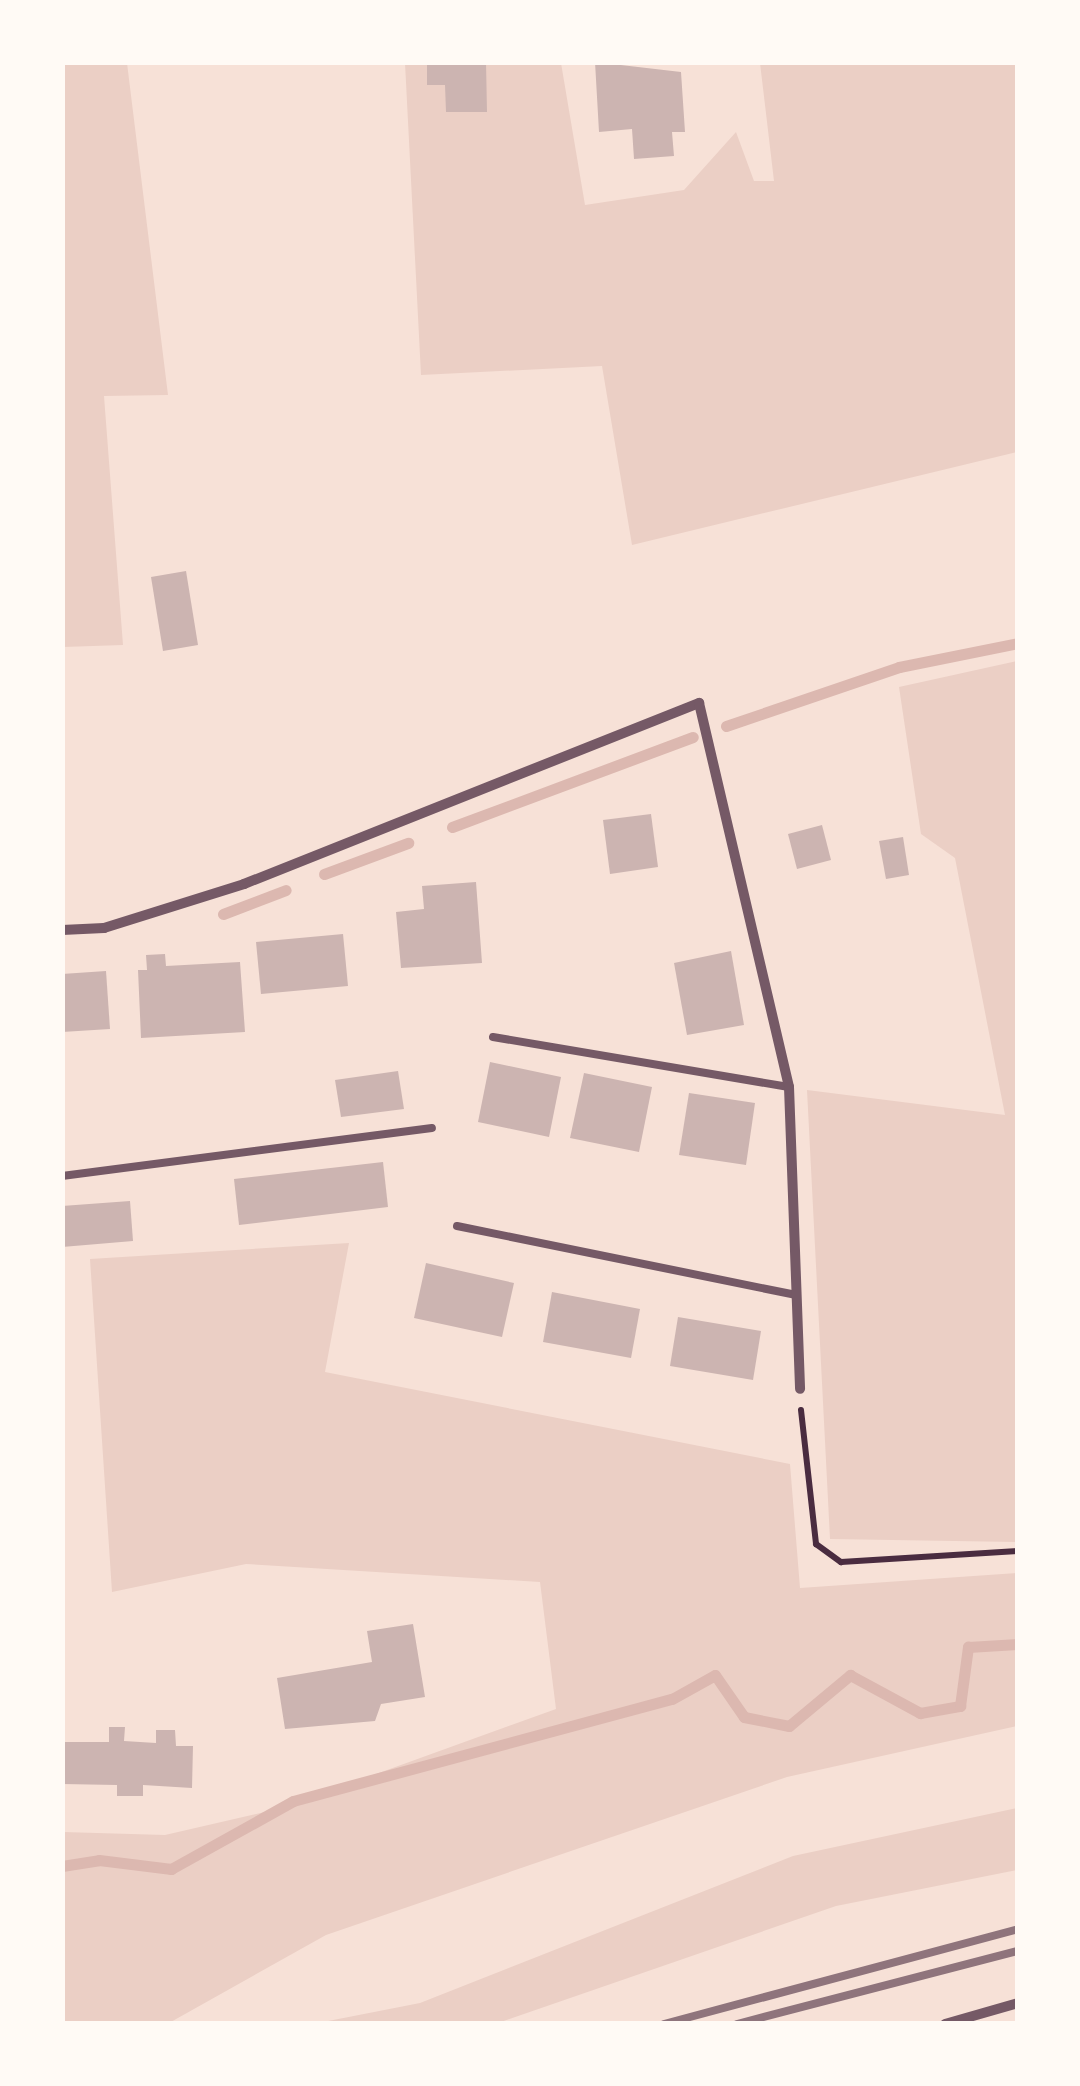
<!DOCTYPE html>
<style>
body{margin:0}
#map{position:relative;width:1080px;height:2086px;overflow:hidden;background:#f7e1d7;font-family:"Asap Condensed",sans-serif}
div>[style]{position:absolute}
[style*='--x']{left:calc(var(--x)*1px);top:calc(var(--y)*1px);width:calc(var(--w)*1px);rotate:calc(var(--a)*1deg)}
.green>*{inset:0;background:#ebcfc5}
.stream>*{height:11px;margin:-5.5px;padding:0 5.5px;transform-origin:5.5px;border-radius:5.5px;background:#dcb8b0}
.building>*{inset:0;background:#ccb4b1}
.path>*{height:6px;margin:-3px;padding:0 3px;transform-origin:3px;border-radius:3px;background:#4a2c40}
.service>*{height:8px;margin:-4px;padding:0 4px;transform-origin:4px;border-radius:4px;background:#755966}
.minor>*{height:10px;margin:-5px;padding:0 5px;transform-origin:5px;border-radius:5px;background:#755966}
.rail>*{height:8px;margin:-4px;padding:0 4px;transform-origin:4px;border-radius:4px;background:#8f747c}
span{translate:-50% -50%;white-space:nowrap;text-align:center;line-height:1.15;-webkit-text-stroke:10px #fffaf5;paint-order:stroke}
.frame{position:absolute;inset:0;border:65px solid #fffaf5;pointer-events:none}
</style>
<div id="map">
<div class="green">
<i style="clip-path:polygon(62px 63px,127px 63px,168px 395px,104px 396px,123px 645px,63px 647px)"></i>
<i style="clip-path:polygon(405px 63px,561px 63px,585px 205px,684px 190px,736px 132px,754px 181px,774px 181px,760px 63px,1017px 63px,1017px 452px,632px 545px,602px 366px,421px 375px)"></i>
<i style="clip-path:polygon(1017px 661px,1017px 1542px,830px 1539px,807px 1090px,1005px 1115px,955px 858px,921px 834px,899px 687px)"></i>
<i style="clip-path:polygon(349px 1243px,325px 1372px,790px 1464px,800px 1588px,1017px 1573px,1017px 1726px,787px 1777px,326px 1935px,169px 2023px,63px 2023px,63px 1832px,165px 1835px,282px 1808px,556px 1709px,540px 1582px,246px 1564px,112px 1592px,90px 1259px)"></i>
<i style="clip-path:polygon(1017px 1808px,1017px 1870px,836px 1906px,498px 2023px,318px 2023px,420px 2003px,793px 1856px)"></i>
</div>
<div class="stream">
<i style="--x:726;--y:726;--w:183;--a:-18.8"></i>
<i style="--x:899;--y:667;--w:121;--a:-11.4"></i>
<i style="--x:452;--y:827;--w:257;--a:-20.5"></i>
<i style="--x:324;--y:874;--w:90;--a:-20.3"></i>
<i style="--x:223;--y:914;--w:67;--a:-20.9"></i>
<i style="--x:62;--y:1866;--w:37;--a:-9"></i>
<i style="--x:99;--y:1860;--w:73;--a:7.1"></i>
<i style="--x:171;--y:1869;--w:140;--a:-29.1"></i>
<i style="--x:293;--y:1801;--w:392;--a:-15.1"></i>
<i style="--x:672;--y:1699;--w:49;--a:-29.2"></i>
<i style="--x:715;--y:1675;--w:51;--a:55.4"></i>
<i style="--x:744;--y:1717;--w:46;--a:11.3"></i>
<i style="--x:789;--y:1726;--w:80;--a:-39.9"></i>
<i style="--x:850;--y:1675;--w:80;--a:28.5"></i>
<i style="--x:920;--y:1713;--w:41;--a:-9.9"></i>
<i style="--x:960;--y:1706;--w:60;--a:-82.3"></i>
<i style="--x:968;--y:1647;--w:50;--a:-3.4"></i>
</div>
<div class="building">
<i style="clip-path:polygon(427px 62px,486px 62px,487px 112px,446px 112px,445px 85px,427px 85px)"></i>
<i style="clip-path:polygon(595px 62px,681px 72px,685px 132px,672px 132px,674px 156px,634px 159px,632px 129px,599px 132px)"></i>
<i style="clip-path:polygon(186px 571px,198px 645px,163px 651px,151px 577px)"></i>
<i style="clip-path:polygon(651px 814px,658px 867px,610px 874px,603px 820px)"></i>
<i style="clip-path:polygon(822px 825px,831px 860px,797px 869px,788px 834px)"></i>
<i style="clip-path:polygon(903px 837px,909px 875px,886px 879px,879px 841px)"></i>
<i style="clip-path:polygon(476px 882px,482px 963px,401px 968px,396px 912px,424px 909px,422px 886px)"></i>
<i style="clip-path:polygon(343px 934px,348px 986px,261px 994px,256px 942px)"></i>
<i style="clip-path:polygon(731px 951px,744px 1025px,687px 1035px,674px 963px)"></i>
<i style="clip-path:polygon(165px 954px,166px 966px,240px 962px,245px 1032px,141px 1038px,138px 970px,147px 970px,146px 955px)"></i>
<i style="clip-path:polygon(106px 971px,110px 1029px,62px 1032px,62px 974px)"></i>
<i style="clip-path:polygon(490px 1062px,561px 1077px,549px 1137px,478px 1122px)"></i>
<i style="clip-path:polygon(398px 1071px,404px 1109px,341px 1117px,335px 1080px)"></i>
<i style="clip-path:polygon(584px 1073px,652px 1087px,639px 1152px,570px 1138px)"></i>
<i style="clip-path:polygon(689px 1093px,755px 1103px,746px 1165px,679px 1155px)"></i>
<i style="clip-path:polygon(383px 1162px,388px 1207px,239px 1225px,234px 1179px)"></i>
<i style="clip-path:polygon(130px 1201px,133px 1241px,62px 1247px,62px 1206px)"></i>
<i style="clip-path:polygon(426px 1263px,514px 1283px,502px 1337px,414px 1318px)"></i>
<i style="clip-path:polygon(552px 1292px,640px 1309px,631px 1358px,543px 1342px)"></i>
<i style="clip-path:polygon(678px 1317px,761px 1331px,753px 1380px,670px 1366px)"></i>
<i style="clip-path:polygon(413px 1624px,425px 1697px,381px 1704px,375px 1721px,285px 1729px,277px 1678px,372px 1662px,367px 1631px)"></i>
<i style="clip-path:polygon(109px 1727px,125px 1727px,124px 1741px,156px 1743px,156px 1730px,175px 1730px,176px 1746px,193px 1746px,192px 1788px,143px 1785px,143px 1796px,117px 1796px,117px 1785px,62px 1784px,62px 1742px,109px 1742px)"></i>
</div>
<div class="path">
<i style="--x:801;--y:1410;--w:135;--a:83.6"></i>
<i style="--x:816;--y:1544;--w:31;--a:36"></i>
<i style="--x:841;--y:1562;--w:177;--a:-3.6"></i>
</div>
<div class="service">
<i style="--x:493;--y:1037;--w:300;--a:9.6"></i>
<i style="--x:62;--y:1176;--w:373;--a:-7.4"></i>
<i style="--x:457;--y:1226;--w:345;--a:11.5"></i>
</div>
<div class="minor">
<i style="--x:62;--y:930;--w:42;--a:-2.7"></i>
<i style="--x:104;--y:928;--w:147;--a:-17.4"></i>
<i style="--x:244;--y:884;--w:490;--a:-21.7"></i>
<i style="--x:699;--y:703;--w:394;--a:76.8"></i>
<i style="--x:789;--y:1087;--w:302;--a:87.9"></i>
<i style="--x:945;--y:2024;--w:76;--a:-16"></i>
</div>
<div class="rail">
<i style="--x:664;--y:2024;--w:367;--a:-15"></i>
<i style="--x:737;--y:2024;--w:290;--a:-14.6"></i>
</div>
<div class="frame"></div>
</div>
